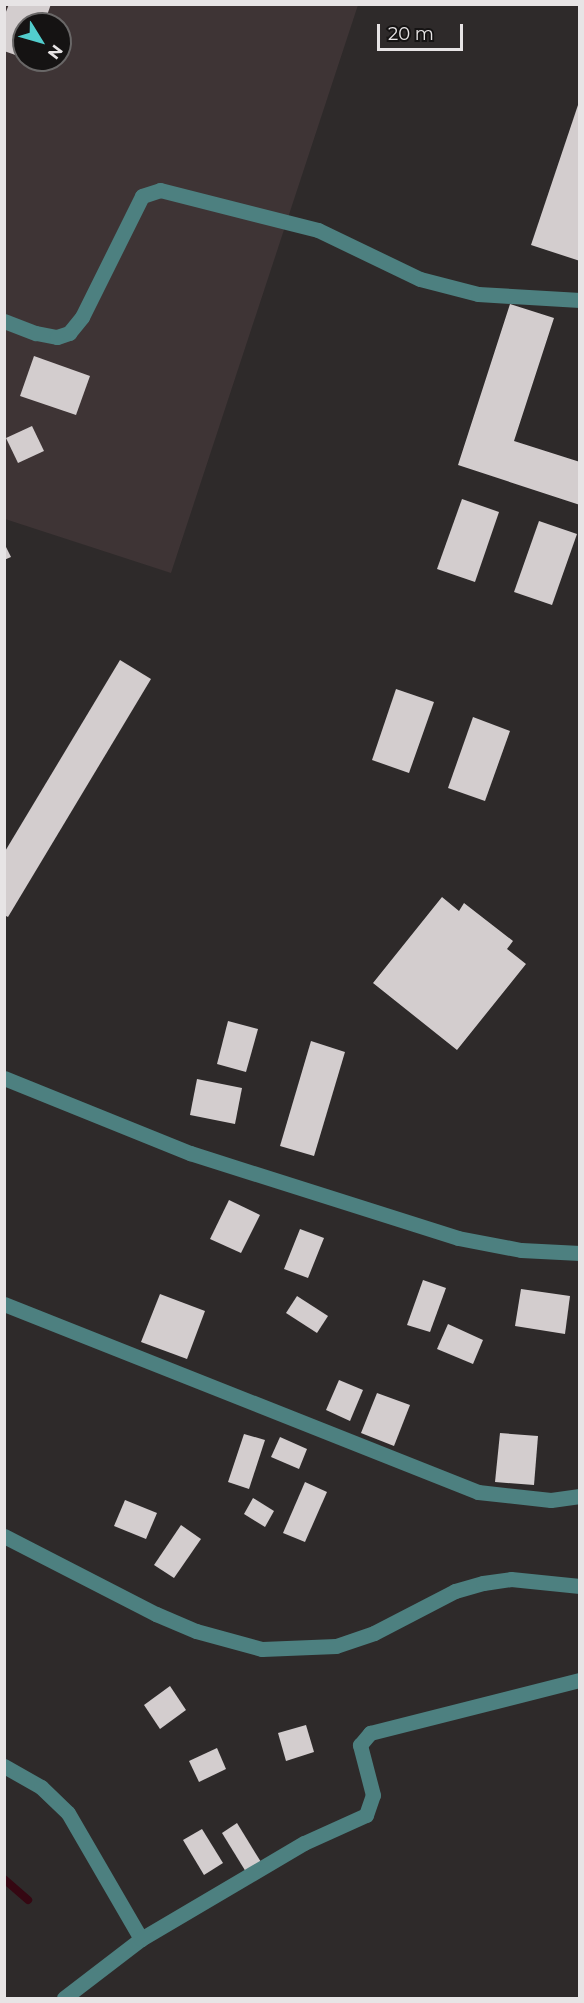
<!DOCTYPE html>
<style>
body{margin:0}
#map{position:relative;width:584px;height:2003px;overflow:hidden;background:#2e2a2a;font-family:Montserrat,sans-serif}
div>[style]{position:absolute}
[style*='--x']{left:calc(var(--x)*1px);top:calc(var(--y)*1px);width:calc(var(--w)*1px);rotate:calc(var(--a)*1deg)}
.built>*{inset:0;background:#3e3435}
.stream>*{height:8px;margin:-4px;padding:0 4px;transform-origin:4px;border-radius:4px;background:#350712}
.building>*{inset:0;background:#d3cdce}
.minor>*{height:15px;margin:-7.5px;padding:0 7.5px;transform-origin:7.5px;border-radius:7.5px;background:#4d8080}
span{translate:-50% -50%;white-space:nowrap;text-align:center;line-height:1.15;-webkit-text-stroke:6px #151313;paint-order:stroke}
.frame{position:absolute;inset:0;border:6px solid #e7e4e5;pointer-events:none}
.north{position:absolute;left:12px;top:12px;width:60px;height:60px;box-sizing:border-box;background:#151313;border:2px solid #696767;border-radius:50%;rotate:127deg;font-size:16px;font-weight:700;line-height:24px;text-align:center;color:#e7e4e5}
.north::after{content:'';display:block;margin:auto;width:21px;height:27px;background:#52cdcd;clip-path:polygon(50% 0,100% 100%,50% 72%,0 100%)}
.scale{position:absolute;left:377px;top:24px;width:86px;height:27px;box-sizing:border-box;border:3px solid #e7e4e5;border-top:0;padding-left:8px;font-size:18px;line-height:21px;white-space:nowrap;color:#e7e4e5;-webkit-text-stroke:4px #151313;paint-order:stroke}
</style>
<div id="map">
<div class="built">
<i style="clip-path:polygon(evenodd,5px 5px,358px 5px,171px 573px,5px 519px,5px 5px,24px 24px,60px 24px,60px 60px,24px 60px,24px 24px)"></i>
</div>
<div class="stream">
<i style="--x:4;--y:1879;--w:32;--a:41"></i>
</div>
<div class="building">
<i style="clip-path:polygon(9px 4px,51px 4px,44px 24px,24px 24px,24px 58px,4px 51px,4px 17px)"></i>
<i style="clip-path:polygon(579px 102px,580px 103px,580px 261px,531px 245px)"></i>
<i style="clip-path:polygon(510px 304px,554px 318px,514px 441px,580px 462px,580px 505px,458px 465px)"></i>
<i style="clip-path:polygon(34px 356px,90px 376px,76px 415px,20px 396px)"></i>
<i style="clip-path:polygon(32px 426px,44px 451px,18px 463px,6px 438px)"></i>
<i style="clip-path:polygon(462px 499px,499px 512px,475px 582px,437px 569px)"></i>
<i style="clip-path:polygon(539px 521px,577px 534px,552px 605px,514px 592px)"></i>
<i style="clip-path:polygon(4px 543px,11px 557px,4px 560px)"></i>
<i style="clip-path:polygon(120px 660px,151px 679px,8px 917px,4px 915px,4px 853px)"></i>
<i style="clip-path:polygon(396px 689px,434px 702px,409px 773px,372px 760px)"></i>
<i style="clip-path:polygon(473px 717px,510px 731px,485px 801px,448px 788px)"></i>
<i style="clip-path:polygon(442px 897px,459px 911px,464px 903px,513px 941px,507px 949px,526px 964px,457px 1050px,373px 983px)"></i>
<i style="clip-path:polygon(228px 1021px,258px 1029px,246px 1072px,217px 1064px)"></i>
<i style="clip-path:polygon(311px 1041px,345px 1052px,314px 1156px,280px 1146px)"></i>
<i style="clip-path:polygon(197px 1079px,242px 1088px,235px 1124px,190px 1115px)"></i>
<i style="clip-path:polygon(229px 1200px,260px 1215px,241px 1253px,210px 1239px)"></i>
<i style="clip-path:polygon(300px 1229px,324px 1238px,308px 1278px,284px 1269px)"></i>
<i style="clip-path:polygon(423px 1280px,446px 1288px,430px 1332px,407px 1325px)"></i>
<i style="clip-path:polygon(521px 1289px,570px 1296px,565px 1334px,515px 1326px)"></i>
<i style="clip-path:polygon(160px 1294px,205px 1311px,187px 1359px,141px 1342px)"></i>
<i style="clip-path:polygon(297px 1296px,328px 1316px,317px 1333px,286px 1313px)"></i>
<i style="clip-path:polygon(448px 1324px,483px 1340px,473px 1364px,437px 1349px)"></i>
<i style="clip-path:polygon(339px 1380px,363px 1390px,350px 1421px,326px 1410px)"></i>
<i style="clip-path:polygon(377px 1393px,410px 1405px,394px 1446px,361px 1433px)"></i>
<i style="clip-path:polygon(500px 1433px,538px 1436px,534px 1485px,495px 1482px)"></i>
<i style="clip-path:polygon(244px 1434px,265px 1440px,249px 1489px,228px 1482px)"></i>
<i style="clip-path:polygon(280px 1437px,307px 1449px,299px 1469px,271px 1457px)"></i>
<i style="clip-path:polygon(305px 1482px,327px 1492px,305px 1542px,283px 1533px)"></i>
<i style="clip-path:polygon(253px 1498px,274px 1511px,265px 1527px,244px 1514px)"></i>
<i style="clip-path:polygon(125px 1500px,157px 1513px,146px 1539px,114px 1526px)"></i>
<i style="clip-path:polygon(181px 1525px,201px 1539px,174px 1578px,154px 1565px)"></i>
<i style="clip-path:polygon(170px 1686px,186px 1710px,160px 1729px,144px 1705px)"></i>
<i style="clip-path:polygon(306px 1725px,314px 1752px,286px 1761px,278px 1733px)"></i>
<i style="clip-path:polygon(217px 1748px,226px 1769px,199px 1782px,189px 1761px)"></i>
<i style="clip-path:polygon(237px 1823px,261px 1862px,246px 1872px,222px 1833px)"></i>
<i style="clip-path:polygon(202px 1829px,223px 1863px,204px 1875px,183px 1840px)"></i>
</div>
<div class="minor">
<i style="--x:4;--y:321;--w:34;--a:21"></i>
<i style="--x:36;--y:333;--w:21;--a:11"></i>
<i style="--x:57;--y:337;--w:13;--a:-18"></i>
<i style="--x:69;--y:333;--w:21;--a:-51"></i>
<i style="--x:82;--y:317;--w:135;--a:-63.6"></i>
<i style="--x:142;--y:196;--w:19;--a:-18"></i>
<i style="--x:160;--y:190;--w:163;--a:14.2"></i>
<i style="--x:318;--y:230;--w:113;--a:25.7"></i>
<i style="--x:420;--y:279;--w:60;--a:14.5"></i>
<i style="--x:478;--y:294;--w:102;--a:3.4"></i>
<i style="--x:4;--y:1078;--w:201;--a:22"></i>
<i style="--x:190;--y:1153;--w:281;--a:17.6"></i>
<i style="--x:458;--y:1238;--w:64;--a:10.8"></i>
<i style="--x:521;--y:1250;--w:59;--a:2.9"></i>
<i style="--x:4;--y:1304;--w:510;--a:21.63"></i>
<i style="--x:478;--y:1492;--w:73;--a:6.3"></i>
<i style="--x:551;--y:1500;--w:29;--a:-8"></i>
<i style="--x:4;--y:1536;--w:171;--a:27.2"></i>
<i style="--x:156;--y:1614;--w:43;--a:23"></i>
<i style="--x:196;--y:1631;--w:68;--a:15.3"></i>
<i style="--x:262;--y:1649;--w:74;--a:-2.3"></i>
<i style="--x:336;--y:1646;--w:40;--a:-18.9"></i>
<i style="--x:374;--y:1633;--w:91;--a:-27.4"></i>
<i style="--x:455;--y:1591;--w:29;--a:-16"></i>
<i style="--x:483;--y:1583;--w:28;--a:-8"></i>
<i style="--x:511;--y:1579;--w:69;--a:5.8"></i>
<i style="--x:4;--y:1766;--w:43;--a:29.6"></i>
<i style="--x:41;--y:1787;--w:37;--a:44"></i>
<i style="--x:68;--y:1813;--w:146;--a:59.9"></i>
<i style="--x:64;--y:1998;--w:97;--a:-37.5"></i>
<i style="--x:141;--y:1939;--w:189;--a:-30.5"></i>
<i style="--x:304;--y:1843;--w:68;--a:-24.3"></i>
<i style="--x:366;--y:1815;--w:21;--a:-71"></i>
<i style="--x:373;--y:1795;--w:52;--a:-104.6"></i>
<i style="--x:360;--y:1745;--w:16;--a:-50"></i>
<i style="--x:370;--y:1733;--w:217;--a:-14.2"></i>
</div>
<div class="frame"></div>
<div class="north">N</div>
<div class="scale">20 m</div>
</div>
